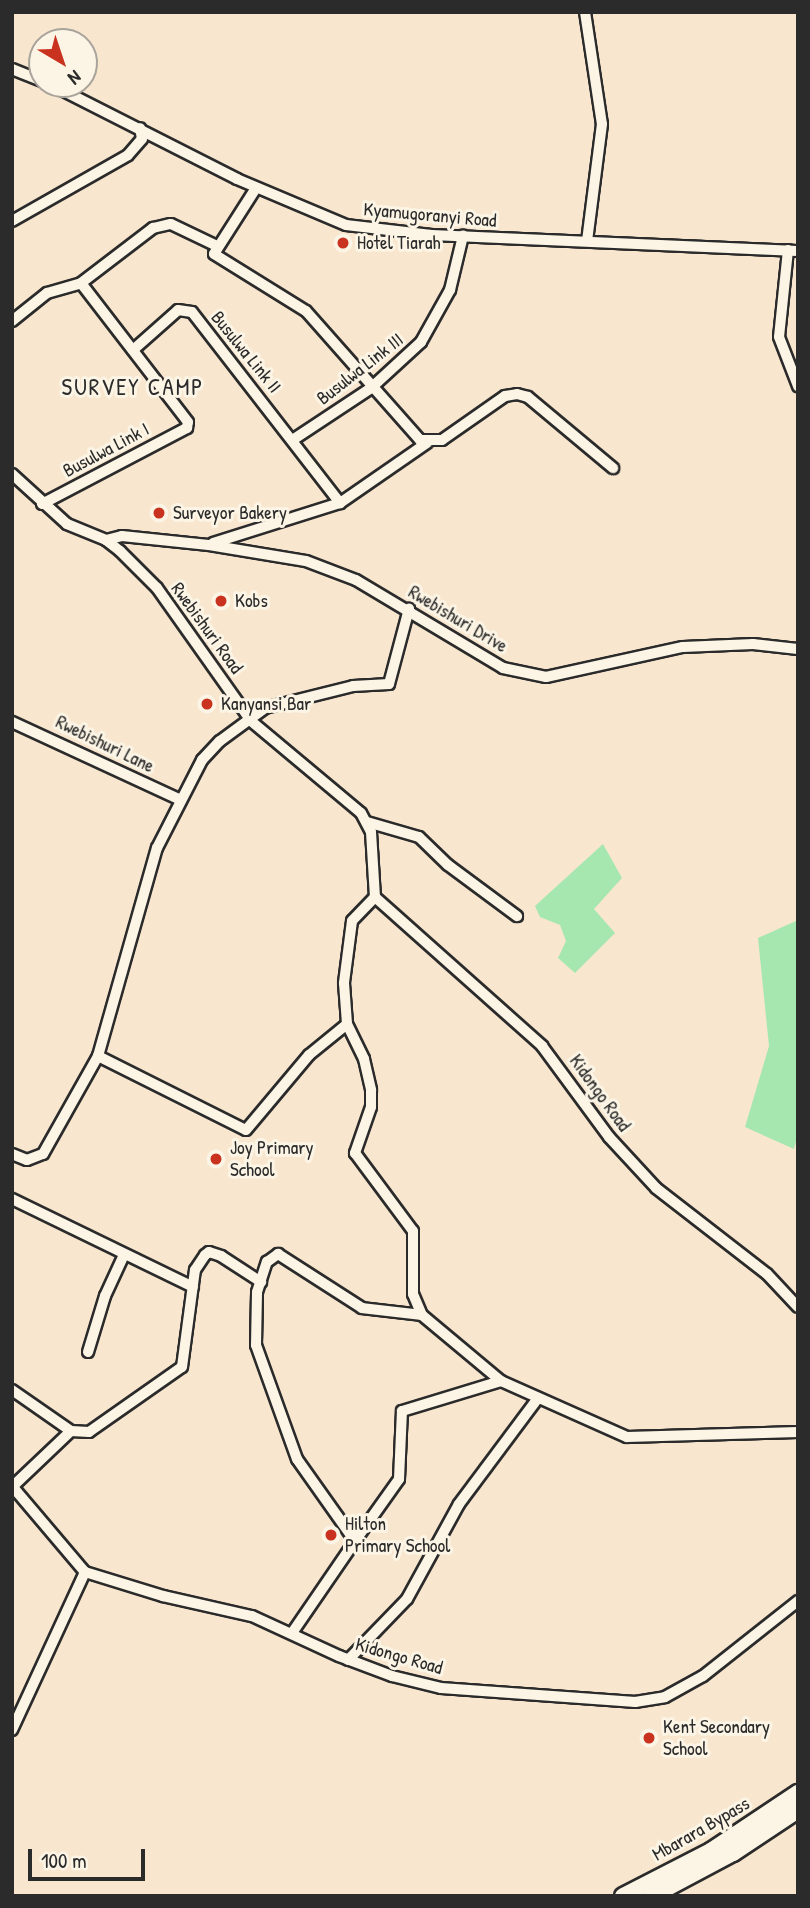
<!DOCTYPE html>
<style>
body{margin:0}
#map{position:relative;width:810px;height:1908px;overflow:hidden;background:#f8e6cf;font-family:"Patrick Hand",sans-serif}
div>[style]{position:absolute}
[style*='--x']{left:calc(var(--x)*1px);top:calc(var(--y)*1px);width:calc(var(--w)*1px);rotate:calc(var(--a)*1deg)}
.green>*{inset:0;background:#a6e7b0}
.roads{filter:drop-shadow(2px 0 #2b2b2b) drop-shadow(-2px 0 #2b2b2b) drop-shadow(0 2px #2b2b2b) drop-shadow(0 -2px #2b2b2b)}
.minor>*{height:10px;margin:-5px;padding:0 5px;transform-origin:5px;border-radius:5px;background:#fcf5e5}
.highway>*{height:16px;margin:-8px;padding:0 8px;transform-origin:8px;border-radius:8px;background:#fcf5e5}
.dots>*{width:19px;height:19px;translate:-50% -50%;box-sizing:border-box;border:4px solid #fcf5e5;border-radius:50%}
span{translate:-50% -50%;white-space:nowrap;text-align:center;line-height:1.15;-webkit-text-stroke:6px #fcf5e5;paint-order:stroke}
.street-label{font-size:19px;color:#2b2b2b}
.poi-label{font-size:19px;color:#2b2b2b}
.left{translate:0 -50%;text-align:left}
.quarter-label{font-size:23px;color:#2b2b2b;letter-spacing:2px}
.frame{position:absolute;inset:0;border:14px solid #2b2b2b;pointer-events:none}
.north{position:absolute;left:28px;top:28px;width:70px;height:70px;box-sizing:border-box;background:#fcf5e5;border:2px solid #a8a49b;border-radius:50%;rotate:141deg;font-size:19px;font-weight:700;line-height:28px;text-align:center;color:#2b2b2b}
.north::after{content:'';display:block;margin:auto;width:24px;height:32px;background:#c8321e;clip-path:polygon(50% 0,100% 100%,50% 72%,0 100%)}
.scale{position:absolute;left:28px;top:1849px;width:117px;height:32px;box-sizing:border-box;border:4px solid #2b2b2b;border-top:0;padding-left:9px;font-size:21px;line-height:24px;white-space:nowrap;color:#2b2b2b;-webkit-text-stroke:5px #fcf5e5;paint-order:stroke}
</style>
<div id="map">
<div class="green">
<i style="clip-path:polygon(603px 844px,622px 878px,594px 909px,615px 933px,575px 973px,558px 958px,566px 941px,560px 925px,540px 917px,535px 906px)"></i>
<i style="clip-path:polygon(798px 920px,798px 1134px,794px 1149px,745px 1127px,769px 1046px,758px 938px)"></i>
</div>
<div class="roads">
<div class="minor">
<i style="--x:585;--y:12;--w:113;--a:81.4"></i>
<i style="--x:602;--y:124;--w:118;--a:97.3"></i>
<i style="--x:12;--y:69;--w:32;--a:22"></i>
<i style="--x:50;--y:84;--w:210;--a:26.9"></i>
<i style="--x:237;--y:179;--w:118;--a:22.9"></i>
<i style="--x:346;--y:225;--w:86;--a:6.7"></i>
<i style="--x:431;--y:235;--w:367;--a:2.5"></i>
<i style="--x:256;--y:188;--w:78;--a:122.5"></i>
<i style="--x:214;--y:254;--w:108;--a:31.8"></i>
<i style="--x:306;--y:311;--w:172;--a:48.5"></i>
<i style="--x:420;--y:440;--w:22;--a:0"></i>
<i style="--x:442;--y:440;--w:77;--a:-34.9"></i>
<i style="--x:505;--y:396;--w:12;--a:-9"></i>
<i style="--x:517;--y:394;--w:11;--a:15"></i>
<i style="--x:528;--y:397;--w:111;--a:39.9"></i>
<i style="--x:12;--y:221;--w:133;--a:-29.6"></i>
<i style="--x:128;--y:155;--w:21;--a:-49"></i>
<i style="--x:142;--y:139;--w:11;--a:-100"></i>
<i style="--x:788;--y:250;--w:87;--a:95.9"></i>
<i style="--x:779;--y:337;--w:53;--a:68.8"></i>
<i style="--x:12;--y:321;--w:45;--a:-38.7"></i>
<i style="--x:47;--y:293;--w:35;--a:-16"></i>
<i style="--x:81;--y:283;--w:91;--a:-37.4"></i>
<i style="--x:153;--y:228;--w:18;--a:-13"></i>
<i style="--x:171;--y:224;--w:51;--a:25.6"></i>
<i style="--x:133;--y:350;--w:60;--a:-41.6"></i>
<i style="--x:178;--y:310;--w:14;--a:8"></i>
<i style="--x:192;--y:312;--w:242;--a:52.2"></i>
<i style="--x:294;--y:439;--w:92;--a:-33.5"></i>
<i style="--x:371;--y:388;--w:68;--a:-42.6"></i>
<i style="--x:421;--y:342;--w:60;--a:-60.9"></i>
<i style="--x:450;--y:290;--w:56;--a:-76.5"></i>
<i style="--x:12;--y:474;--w:74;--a:42.3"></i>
<i style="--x:67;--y:524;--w:42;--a:22.3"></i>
<i style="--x:106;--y:540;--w:18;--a:38"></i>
<i style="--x:120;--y:551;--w:52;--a:45"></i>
<i style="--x:157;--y:588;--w:163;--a:54.7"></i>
<i style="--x:251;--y:721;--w:143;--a:39.9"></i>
<i style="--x:361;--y:813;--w:21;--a:62"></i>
<i style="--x:371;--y:832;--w:65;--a:86.5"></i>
<i style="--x:42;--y:504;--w:164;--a:-27.7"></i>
<i style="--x:187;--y:428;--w:6;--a:-81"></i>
<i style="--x:188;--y:422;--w:175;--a:-127.6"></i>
<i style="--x:106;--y:540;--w:16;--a:-14"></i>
<i style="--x:122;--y:536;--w:87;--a:5.9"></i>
<i style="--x:209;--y:545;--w:98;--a:9.4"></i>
<i style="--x:306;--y:561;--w:53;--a:20.8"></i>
<i style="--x:356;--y:580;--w:171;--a:30.9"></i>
<i style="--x:503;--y:668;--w:44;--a:11.8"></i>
<i style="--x:546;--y:677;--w:140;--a:-12.4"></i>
<i style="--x:683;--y:647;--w:70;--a:-2.5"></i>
<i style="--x:753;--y:644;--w:45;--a:6.3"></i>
<i style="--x:213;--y:543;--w:133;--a:-17.5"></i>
<i style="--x:340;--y:503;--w:106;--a:-34.6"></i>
<i style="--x:12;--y:722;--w:186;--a:24.8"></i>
<i style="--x:367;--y:822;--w:54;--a:16.1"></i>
<i style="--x:419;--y:837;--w:40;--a:44"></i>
<i style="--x:448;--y:865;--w:86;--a:36.5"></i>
<i style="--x:375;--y:897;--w:33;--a:134"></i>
<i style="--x:352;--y:921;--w:63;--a:97.4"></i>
<i style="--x:344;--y:983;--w:41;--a:85.8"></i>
<i style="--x:347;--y:1024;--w:39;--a:64"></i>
<i style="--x:364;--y:1059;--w:32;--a:77"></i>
<i style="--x:371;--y:1090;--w:17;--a:90"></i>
<i style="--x:371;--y:1107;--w:49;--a:109.2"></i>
<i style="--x:355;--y:1153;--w:97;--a:53.4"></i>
<i style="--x:413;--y:1231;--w:63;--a:90"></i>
<i style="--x:413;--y:1294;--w:23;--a:67"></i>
<i style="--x:422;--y:1315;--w:103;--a:39.9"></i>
<i style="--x:501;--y:1381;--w:138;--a:24"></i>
<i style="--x:627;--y:1437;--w:171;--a:-1.7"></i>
<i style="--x:375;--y:897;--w:224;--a:41.7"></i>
<i style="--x:542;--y:1046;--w:113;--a:53.6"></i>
<i style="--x:609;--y:1137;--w:69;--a:47.3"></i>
<i style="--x:656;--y:1188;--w:140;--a:37.8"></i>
<i style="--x:767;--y:1274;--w:45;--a:46.8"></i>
<i style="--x:98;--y:1056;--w:165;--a:26.6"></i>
<i style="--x:246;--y:1130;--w:98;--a:-50"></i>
<i style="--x:309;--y:1055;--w:49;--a:-39.2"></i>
<i style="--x:12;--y:1154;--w:16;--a:22"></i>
<i style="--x:27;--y:1160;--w:17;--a:-21"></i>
<i style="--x:43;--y:1154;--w:112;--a:-60.7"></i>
<i style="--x:98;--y:1056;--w:216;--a:-74.2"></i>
<i style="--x:157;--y:848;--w:99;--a:-62.9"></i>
<i style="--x:202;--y:760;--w:26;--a:-47"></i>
<i style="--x:220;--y:741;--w:56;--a:-36.3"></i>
<i style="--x:265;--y:708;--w:91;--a:-14"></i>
<i style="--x:353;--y:686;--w:36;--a:-3"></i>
<i style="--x:389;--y:684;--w:78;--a:-75.1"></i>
<i style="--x:12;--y:1199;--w:201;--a:25.9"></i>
<i style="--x:88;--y:1352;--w:59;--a:-73.1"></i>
<i style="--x:105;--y:1296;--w:43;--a:-65.2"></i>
<i style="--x:12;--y:1390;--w:72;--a:34.8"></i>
<i style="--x:71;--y:1431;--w:18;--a:3"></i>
<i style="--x:89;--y:1432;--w:113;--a:-35"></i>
<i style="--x:182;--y:1367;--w:98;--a:-82.4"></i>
<i style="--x:195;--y:1270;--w:18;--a:-56"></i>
<i style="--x:205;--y:1255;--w:5;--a:-37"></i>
<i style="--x:209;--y:1252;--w:13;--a:18"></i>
<i style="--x:221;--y:1256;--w:48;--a:33"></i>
<i style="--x:12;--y:1486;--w:113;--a:49.7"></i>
<i style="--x:85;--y:1572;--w:82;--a:17.1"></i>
<i style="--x:163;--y:1596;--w:91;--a:12.7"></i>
<i style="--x:252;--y:1616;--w:96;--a:24.7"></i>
<i style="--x:339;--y:1656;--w:57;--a:20.7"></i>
<i style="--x:392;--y:1676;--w:50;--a:13.8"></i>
<i style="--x:441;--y:1688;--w:195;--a:4.1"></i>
<i style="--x:635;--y:1702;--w:30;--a:-9"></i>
<i style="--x:665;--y:1697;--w:43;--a:-28.9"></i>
<i style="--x:703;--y:1676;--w:121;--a:-38.3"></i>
<i style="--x:12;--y:1487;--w:81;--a:-43.5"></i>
<i style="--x:355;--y:1541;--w:76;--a:-54.6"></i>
<i style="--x:399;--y:1479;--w:68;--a:-87.5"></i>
<i style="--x:402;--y:1411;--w:103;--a:-16.9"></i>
<i style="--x:292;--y:1633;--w:112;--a:-55.6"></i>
<i style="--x:355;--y:1541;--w:100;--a:-125.3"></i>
<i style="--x:297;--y:1459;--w:121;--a:-109.8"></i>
<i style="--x:256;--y:1345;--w:53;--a:-88.9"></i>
<i style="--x:257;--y:1292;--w:32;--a:-72"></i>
<i style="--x:267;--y:1262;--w:14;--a:-36"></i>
<i style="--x:278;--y:1254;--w:100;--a:32.7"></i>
<i style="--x:362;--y:1308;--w:60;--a:6.7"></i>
<i style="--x:348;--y:1660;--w:85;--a:-46"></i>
<i style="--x:407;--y:1599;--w:108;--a:-61.3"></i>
<i style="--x:459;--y:1504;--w:132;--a:-53.3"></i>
<i style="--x:12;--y:1730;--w:174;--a:-65.2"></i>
</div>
<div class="highway">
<i style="--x:623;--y:1896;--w:99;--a:-27.1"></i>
<i style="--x:711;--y:1851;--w:105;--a:-33.7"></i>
<i style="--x:652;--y:1896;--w:92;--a:-28"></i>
<i style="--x:733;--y:1853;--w:78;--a:-33.5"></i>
</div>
</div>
<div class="dots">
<i style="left:343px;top:243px;background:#c8321e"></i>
<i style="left:159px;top:513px;background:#c8321e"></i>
<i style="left:221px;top:601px;background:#c8321e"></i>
<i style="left:207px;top:704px;background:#c8321e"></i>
<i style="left:216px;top:1159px;background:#c8321e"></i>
<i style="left:331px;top:1535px;background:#c8321e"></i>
<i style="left:649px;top:1738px;background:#c8321e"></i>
</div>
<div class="street-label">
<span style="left:430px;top:215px;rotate:5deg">Kyamugoranyi Road</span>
<span style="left:246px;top:352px;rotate:51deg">Busulwa Link II</span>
<span style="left:360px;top:369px;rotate:-38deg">Busulwa Link III</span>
<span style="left:106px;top:450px;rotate:-28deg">Busulwa Link I</span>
<span style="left:458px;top:619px;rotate:31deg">Rwebishuri Drive</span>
<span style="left:207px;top:628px;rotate:54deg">Rwebishuri Road</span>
<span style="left:105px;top:744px;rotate:26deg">Rwebishuri Lane</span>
<span style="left:600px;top:1093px;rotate:54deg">Kidongo Road</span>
<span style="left:399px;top:1656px;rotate:16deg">Kidongo Road</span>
<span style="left:701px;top:1829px;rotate:-30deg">Mbarara Bypass</span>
</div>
<div class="poi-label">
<span class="left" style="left:357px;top:243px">Hotel Tiarah</span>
<span class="left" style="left:173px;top:513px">Surveyor Bakery</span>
<span class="left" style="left:235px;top:601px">Kobs</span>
<span class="left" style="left:221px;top:704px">Kanyansi Bar</span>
<span class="left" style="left:230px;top:1159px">Joy Primary<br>School</span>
<span class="left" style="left:345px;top:1535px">Hilton<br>Primary School</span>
<span class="left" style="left:663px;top:1738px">Kent Secondary<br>School</span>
</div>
<div class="quarter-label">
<span style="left:133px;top:387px">SURVEY CAMP</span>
</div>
<div class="frame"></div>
<div class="north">N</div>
<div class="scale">100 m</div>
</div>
